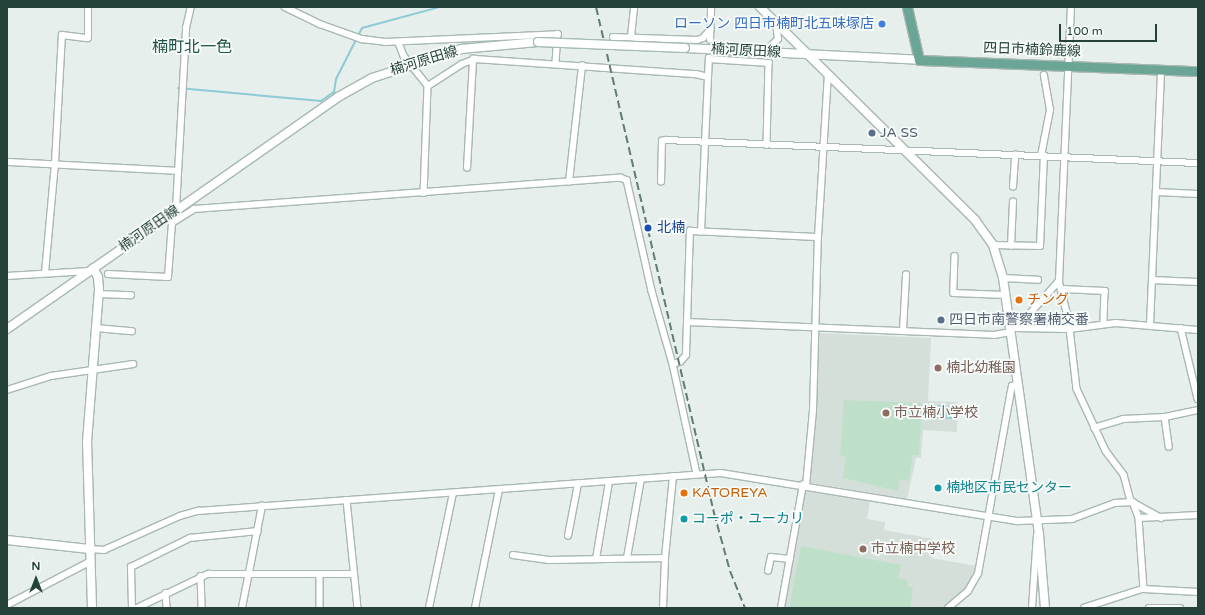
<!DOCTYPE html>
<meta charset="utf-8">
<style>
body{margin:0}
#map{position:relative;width:1205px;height:615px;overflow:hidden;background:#e6efeb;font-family:"Varela Round","Noto Sans JP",sans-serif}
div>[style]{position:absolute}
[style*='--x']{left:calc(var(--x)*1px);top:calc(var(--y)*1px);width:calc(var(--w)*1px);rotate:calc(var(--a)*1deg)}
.built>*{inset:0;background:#d4dfda}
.green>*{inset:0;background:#bfe0c8}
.water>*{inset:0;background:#8ec9d4}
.stream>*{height:2px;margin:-1px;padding:0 1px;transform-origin:1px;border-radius:1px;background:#8ec9d4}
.roads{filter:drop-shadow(1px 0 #a8b8b2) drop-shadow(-1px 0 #a8b8b2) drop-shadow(0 1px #a8b8b2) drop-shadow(0 -1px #a8b8b2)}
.street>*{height:5.5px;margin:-2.75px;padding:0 2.75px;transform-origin:2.75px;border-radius:2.75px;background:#fff}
.secondary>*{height:8px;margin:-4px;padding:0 4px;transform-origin:4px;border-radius:4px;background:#fff}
.primary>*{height:9px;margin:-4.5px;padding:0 4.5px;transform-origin:4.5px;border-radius:4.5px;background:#6aa596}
.rail>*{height:2px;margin-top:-1px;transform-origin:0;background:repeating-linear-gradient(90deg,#5f7d75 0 8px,transparent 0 12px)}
.bridges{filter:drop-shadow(1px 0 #a4bbb3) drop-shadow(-1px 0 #a4bbb3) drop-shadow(0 1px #a4bbb3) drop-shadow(0 -1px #a4bbb3)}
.secondary-bridge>*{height:8px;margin:-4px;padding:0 4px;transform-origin:4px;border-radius:4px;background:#fff}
.dots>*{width:11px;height:11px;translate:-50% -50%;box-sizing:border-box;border:2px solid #f7fbf9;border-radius:50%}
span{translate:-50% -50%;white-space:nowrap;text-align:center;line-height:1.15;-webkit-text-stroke:3.5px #f7fbf9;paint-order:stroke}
.shop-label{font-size:14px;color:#366cbe}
.right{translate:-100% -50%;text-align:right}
.street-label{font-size:14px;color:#24423a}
.service-label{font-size:14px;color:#4e5e75}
.left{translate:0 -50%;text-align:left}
.transit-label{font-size:14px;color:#164399}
.food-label{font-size:14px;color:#c56008}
.education-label{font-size:14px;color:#785e54}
.culture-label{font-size:14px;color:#0d838f}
.quarter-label{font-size:16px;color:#1f5548}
.frame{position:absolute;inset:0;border:8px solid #24423a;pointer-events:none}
.north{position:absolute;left:16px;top:559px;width:40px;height:40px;-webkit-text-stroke:3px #f7fbf9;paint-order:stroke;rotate:0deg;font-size:11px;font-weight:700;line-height:16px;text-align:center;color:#24423a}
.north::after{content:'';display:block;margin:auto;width:14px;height:18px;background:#24423a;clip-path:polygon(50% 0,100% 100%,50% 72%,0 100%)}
.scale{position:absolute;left:1059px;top:24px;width:98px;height:18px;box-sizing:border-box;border:2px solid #24423a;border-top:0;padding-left:5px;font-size:12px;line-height:14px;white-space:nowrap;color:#24423a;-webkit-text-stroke:3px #f7fbf9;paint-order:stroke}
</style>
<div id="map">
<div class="built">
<i style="clip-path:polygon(819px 333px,931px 338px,928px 401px,958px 402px,957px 432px,923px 430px,921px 458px,916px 458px,907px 499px,812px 483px,808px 478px)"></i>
<i style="clip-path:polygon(804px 491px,870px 500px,867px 519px,885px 522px,884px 530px,934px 539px,931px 558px,977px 566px,968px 587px,943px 608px,783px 608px)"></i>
</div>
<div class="green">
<i style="clip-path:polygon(844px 400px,922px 403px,919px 455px,913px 455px,909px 481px,900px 479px,898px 491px,843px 478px,846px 456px,840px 456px)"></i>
<i style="clip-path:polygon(801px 546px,901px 565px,898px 578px,907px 580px,908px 586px,913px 588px,910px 608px,789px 608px)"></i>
</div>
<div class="water">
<i style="clip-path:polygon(930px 405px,954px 406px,954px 419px,930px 418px)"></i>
</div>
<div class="stream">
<i style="--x:178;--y:88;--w:144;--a:5.2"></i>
<i style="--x:321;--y:101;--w:16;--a:-35"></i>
<i style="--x:334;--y:92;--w:13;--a:-81"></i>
<i style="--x:336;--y:79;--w:57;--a:-63"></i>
<i style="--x:362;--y:28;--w:81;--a:-15.1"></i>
</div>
<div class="roads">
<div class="street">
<i style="--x:285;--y:7;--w:39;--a:26"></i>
<i style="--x:320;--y:24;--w:45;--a:19.7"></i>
<i style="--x:362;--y:39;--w:23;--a:7"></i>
<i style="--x:385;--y:42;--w:173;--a:-2.6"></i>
<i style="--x:558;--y:34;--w:30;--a:94"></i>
<i style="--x:613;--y:37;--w:84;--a:2"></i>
<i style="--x:697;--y:40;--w:6;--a:-18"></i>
<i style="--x:703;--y:38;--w:11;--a:-49"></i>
<i style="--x:631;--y:37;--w:30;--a:-84"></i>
<i style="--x:710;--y:40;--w:33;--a:-88"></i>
<i style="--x:399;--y:43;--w:14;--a:69"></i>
<i style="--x:404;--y:56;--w:38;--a:51"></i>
<i style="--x:428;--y:86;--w:107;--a:92.1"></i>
<i style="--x:765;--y:52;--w:18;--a:-45"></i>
<i style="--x:778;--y:39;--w:16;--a:-97"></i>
<i style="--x:709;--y:59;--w:60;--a:3.8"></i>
<i style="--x:769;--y:63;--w:82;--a:91.4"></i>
<i style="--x:428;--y:86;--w:40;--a:-32.9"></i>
<i style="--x:462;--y:64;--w:14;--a:-21"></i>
<i style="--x:475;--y:59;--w:222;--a:3.9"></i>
<i style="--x:696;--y:74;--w:12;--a:14"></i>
<i style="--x:1041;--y:156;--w:47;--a:-78.9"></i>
<i style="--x:1050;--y:110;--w:35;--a:-100"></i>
<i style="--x:7;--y:162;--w:170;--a:3"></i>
<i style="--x:467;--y:168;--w:109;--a:-86.8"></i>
<i style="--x:569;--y:182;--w:117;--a:-83.6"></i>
<i style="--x:661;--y:182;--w:41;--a:-88.6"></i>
<i style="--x:662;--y:141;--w:4;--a:-14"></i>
<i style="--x:666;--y:140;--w:532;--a:2.48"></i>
<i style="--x:1013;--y:187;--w:32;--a:-86"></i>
<i style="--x:1156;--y:192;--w:42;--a:2.7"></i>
<i style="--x:176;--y:209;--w:181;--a:-86.8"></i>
<i style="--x:186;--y:28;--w:22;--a:-77"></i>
<i style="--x:167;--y:216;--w:9;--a:54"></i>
<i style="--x:172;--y:223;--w:26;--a:-32"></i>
<i style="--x:194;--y:209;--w:428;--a:-4.2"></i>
<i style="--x:621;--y:178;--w:6;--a:18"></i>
<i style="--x:627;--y:180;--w:114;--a:77.3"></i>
<i style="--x:652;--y:291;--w:76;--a:74"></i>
<i style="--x:673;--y:364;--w:113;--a:77.7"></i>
<i style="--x:701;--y:232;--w:174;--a:-87.4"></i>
<i style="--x:993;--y:245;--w:47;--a:1.2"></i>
<i style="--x:1040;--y:246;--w:90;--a:-87.5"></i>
<i style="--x:1011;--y:246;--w:44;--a:-87.4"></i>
<i style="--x:955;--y:256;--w:37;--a:92"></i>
<i style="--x:954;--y:293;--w:51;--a:2.2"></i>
<i style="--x:45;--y:273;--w:110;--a:-84.8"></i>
<i style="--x:55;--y:163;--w:128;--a:-86.9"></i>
<i style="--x:62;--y:35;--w:26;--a:7"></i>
<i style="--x:88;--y:38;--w:31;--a:-90"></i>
<i style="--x:108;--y:274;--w:60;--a:2.9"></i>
<i style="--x:168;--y:277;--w:54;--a:-85.8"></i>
<i style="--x:7;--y:276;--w:82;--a:-3.5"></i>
<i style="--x:1003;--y:278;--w:35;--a:3"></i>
<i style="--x:1152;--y:280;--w:46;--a:2.5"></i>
<i style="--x:1059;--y:281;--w:40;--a:75.6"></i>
<i style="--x:1069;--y:320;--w:69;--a:83.4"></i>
<i style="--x:1077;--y:389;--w:68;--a:64.9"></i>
<i style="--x:1106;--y:451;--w:30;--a:53"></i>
<i style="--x:1124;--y:475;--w:28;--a:75"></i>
<i style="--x:1062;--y:289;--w:43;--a:2.7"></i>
<i style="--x:1105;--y:291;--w:32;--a:92"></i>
<i style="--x:99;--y:294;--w:32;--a:2"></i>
<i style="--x:687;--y:322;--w:307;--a:2.4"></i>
<i style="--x:994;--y:335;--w:17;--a:-10"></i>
<i style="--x:1150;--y:325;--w:255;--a:-87.5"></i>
<i style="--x:96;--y:328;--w:36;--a:5"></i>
<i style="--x:1016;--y:328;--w:53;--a:1.1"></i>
<i style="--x:1069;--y:329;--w:47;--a:-7.3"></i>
<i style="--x:1116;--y:323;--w:82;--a:4.9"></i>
<i style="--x:1017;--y:328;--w:63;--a:-48.2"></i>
<i style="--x:1059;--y:281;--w:274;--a:-87.5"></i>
<i style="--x:1181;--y:328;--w:73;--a:76.5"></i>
<i style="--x:903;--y:331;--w:56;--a:-86.9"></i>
<i style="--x:673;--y:364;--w:7;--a:-16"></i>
<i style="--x:680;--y:362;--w:9;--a:-49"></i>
<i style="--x:686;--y:355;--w:124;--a:-88.2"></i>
<i style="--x:690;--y:231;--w:128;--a:2.7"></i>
<i style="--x:7;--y:390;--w:46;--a:-17.7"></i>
<i style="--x:51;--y:376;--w:83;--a:-8.3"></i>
<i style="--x:1165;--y:417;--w:30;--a:82"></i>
<i style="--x:1094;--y:428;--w:30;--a:-17"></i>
<i style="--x:1123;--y:419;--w:42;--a:-2.7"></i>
<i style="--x:1165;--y:417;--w:34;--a:-12"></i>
<i style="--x:806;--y:486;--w:75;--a:-84.7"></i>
<i style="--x:813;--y:411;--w:174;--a:-88.4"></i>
<i style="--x:818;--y:237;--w:162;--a:-86.5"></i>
<i style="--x:347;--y:500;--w:109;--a:84.2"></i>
<i style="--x:1134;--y:503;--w:31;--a:29"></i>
<i style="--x:1139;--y:518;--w:59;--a:-2.9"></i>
<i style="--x:568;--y:536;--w:53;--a:-79.1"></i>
<i style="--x:90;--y:549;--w:14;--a:4"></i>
<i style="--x:104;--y:550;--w:83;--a:-24.1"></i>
<i style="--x:180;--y:516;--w:19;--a:-16"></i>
<i style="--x:198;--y:511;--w:524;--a:-4.16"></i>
<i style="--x:721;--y:473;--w:301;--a:9.2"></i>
<i style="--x:1018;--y:521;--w:54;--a:-2.1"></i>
<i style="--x:1072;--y:519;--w:46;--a:-20.4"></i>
<i style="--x:1115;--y:503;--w:18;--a:-3"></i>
<i style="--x:1133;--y:502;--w:17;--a:69"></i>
<i style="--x:1139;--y:518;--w:71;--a:86"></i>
<i style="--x:1144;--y:589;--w:62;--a:162.1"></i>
<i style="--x:513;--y:555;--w:36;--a:8"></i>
<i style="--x:549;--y:560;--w:116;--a:-1"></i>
<i style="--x:627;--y:558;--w:80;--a:-80"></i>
<i style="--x:596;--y:559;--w:78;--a:-80.4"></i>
<i style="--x:768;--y:571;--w:14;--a:-78"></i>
<i style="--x:771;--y:557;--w:19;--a:6"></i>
<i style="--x:320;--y:574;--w:34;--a:90"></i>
<i style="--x:201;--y:576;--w:32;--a:88"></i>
<i style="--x:1144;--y:589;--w:54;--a:3.2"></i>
<i style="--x:166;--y:593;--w:15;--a:86"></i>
<i style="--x:7;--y:605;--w:95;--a:-27.6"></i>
<i style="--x:132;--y:608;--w:41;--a:-91.4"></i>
<i style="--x:131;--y:567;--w:66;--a:-26.2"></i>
<i style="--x:190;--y:538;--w:68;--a:-5.9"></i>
<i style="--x:137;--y:608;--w:79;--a:-25.6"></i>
<i style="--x:208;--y:574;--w:146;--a:0"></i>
<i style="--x:242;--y:608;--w:104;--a:-78.9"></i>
<i style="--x:429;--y:608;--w:117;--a:-78.2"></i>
<i style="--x:475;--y:608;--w:120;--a:-78.5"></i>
<i style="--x:663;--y:608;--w:50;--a:-87.7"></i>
<i style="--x:665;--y:558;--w:82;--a:-84.4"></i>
<i style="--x:781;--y:608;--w:125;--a:-79.9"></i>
<i style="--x:948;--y:608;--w:26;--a:-40"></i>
<i style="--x:968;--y:591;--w:20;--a:-60"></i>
<i style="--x:978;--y:574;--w:181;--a:-79.8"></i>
<i style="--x:1010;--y:396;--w:10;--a:-79"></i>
<i style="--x:1012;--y:386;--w:6;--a:-9"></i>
<i style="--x:1032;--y:608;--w:73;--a:-86.1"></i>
<i style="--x:1149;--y:608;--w:31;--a:0"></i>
</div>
<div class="secondary">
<i style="--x:760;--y:7;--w:303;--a:44.7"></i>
<i style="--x:975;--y:220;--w:31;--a:54"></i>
<i style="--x:993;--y:245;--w:34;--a:73"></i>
<i style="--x:1003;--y:278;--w:260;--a:82"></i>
<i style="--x:1039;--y:535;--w:73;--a:85.3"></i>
<i style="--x:685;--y:48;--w:234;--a:2.9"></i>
<i style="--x:7;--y:329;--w:404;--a:-35"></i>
<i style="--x:338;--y:97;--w:39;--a:-29"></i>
<i style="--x:372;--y:78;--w:94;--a:-18"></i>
<i style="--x:461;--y:49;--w:77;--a:-5.2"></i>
<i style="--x:7;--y:540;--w:83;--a:6.2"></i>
<i style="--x:92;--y:608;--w:166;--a:-91.7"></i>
<i style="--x:87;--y:442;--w:153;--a:-85.5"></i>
<i style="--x:99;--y:289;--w:12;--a:-95"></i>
<i style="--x:98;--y:277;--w:10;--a:-119"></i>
</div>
<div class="primary">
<i style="--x:907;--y:7;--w:54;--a:77.2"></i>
<i style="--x:919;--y:60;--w:279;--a:2.3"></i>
</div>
</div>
<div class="rail">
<i style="--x:596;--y:7;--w:520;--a:76.87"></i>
<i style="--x:714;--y:513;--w:60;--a:74.6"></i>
<i style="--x:730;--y:571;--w:40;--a:68"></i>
</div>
<div class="bridges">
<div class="secondary-bridge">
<i style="--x:538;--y:42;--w:147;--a:2.3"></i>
</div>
</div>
<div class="dots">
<i style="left:882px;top:24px;background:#3f7fe0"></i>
<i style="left:872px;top:133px;background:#5c6f8a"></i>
<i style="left:648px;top:228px;background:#1a4fb4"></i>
<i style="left:1019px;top:300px;background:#e8710a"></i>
<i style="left:941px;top:320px;background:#5c6f8a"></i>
<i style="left:938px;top:368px;background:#8d6e63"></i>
<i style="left:886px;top:413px;background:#8d6e63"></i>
<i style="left:938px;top:488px;background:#0f9aa8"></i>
<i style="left:684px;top:493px;background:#e8710a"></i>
<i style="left:684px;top:519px;background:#0f9aa8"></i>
<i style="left:863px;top:549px;background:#8d6e63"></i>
</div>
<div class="shop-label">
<span class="right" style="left:874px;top:24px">ローソン 四日市楠町北五味塚店</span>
</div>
<div class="street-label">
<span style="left:1032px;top:50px;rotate:2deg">四日市楠鈴鹿線</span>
<span style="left:746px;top:51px;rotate:3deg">楠河原田線</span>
<span style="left:424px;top:61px;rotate:-17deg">楠河原田線</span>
<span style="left:149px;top:229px;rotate:-35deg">楠河原田線</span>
</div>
<div class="service-label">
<span class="left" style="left:880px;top:133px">JA SS</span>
<span class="left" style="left:949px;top:320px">四日市南警察署楠交番</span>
</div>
<div class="transit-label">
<span class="left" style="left:657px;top:228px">北楠</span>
</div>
<div class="food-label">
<span class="left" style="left:1027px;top:300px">チング</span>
<span class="left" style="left:692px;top:493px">KATOREYA</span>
</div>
<div class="education-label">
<span class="left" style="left:946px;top:368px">楠北幼稚園</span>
<span class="left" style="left:894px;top:413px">市立楠小学校</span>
<span class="left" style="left:871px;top:549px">市立楠中学校</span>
</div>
<div class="culture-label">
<span class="left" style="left:946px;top:488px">楠地区市民センター</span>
<span class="left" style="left:692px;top:519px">コーポ・ユーカリ</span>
</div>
<div class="quarter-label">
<span style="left:192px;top:47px">楠町北一色</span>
</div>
<div class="frame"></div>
<div class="north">N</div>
<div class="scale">100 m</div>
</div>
